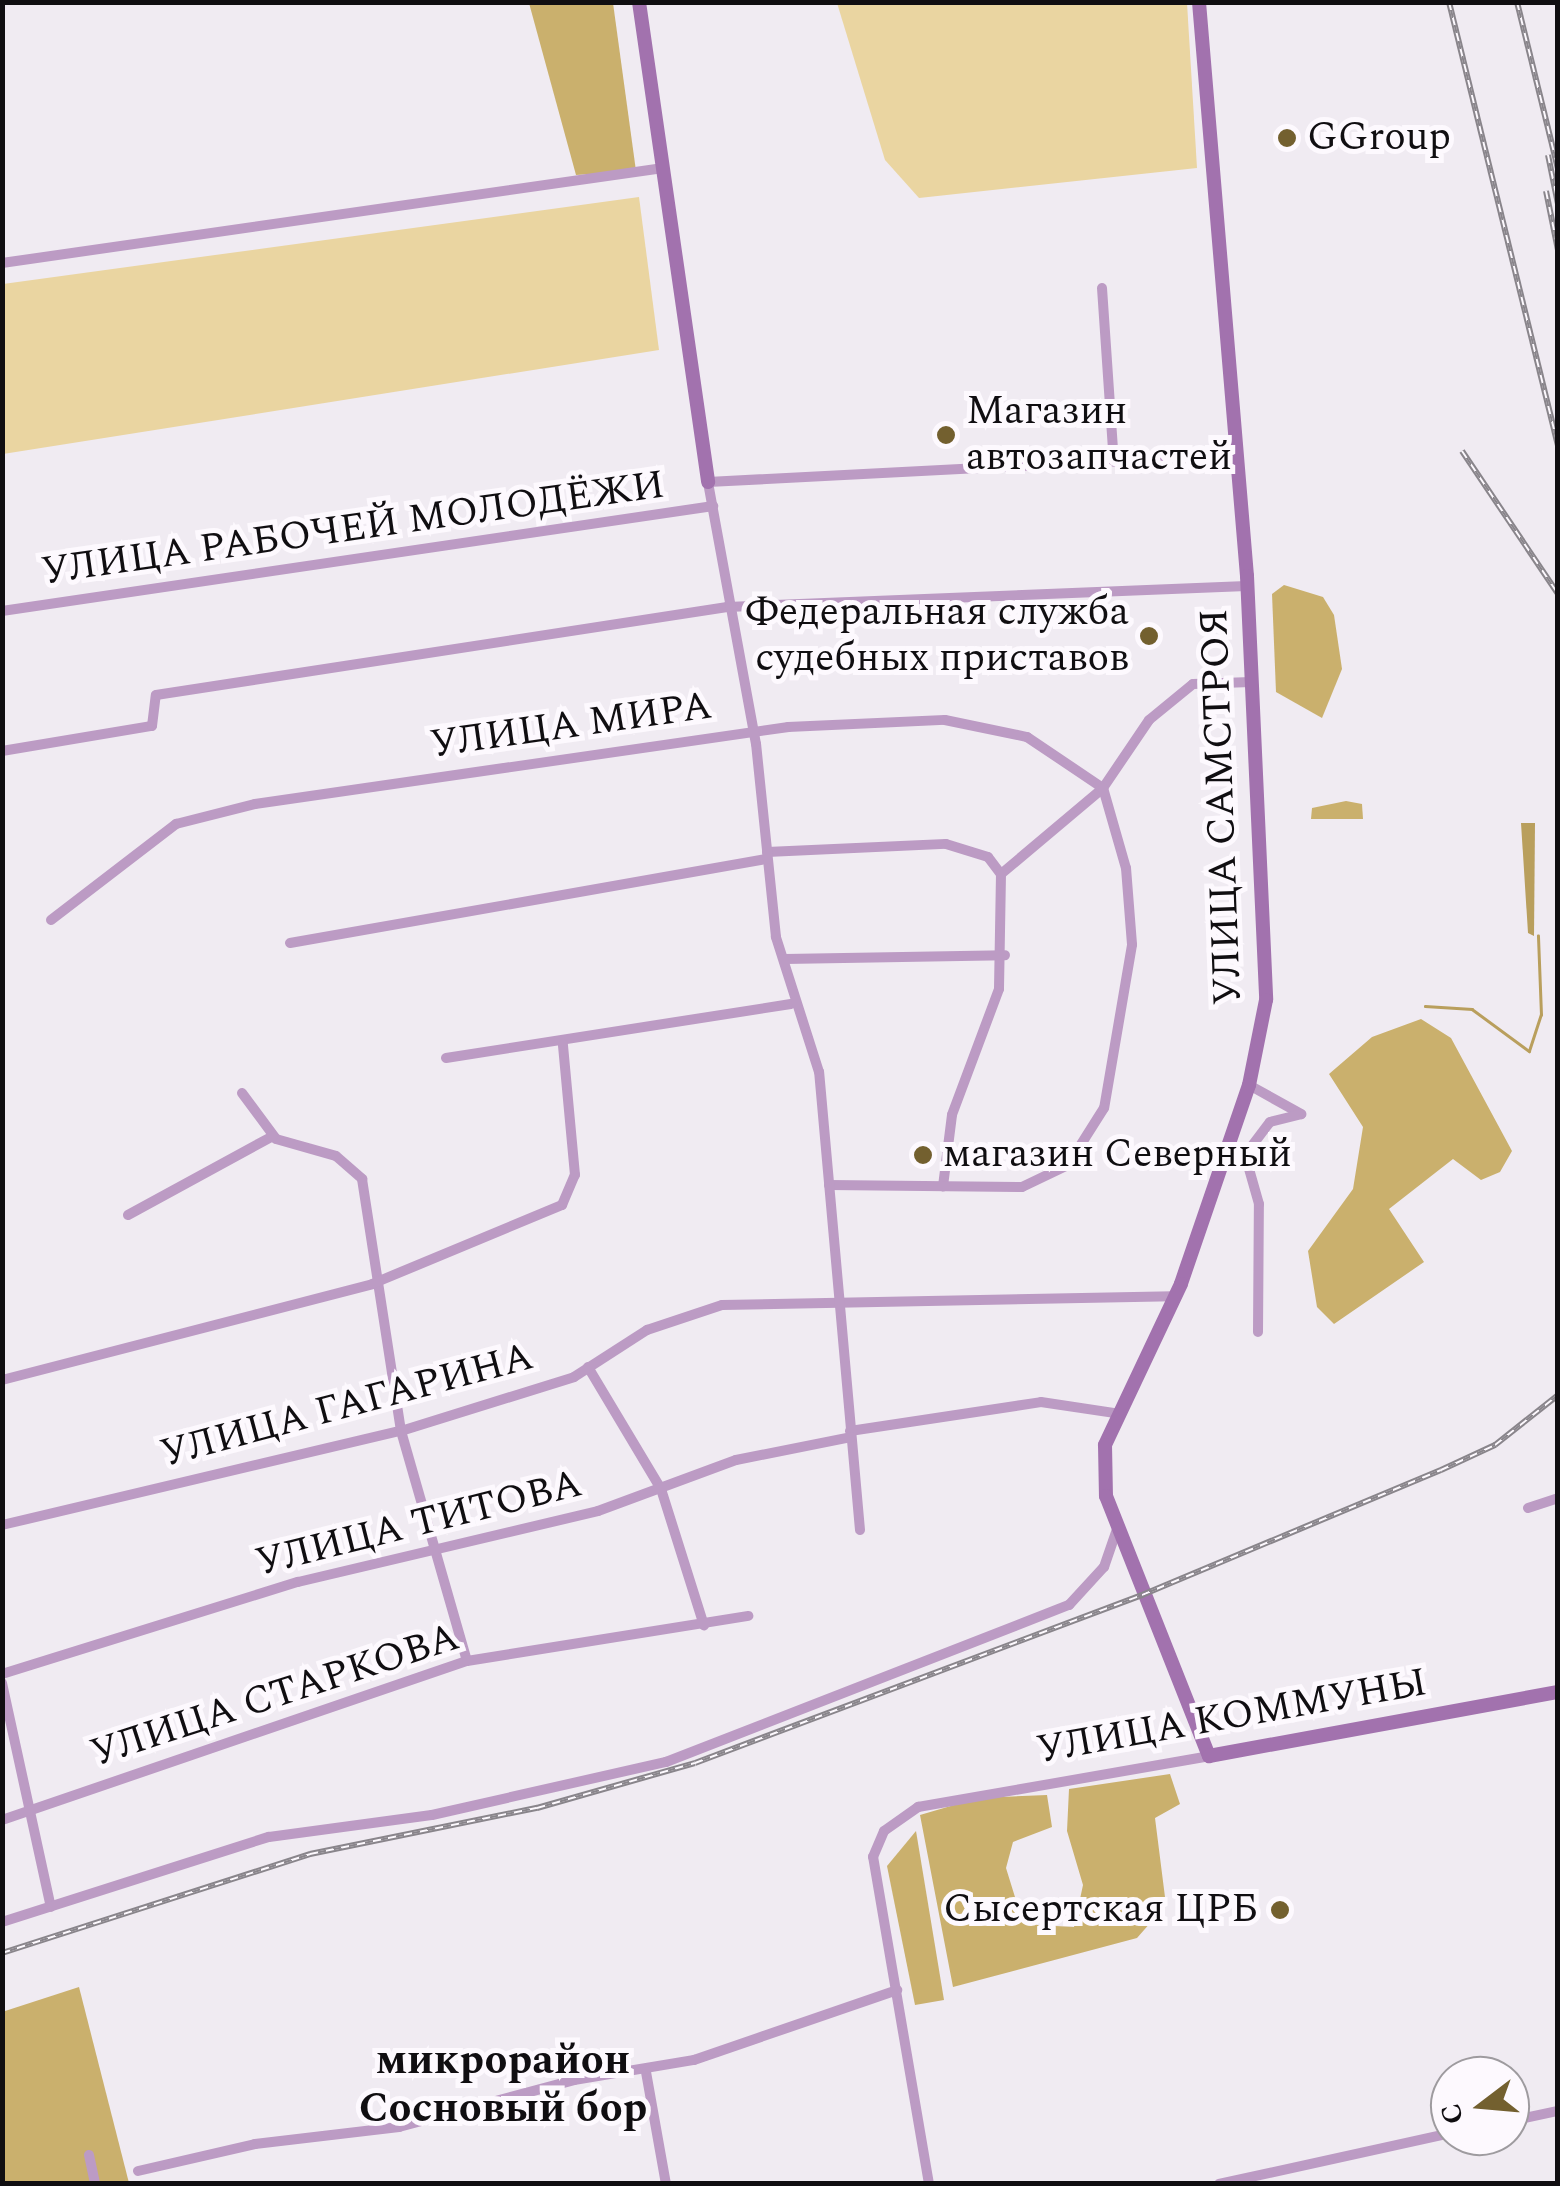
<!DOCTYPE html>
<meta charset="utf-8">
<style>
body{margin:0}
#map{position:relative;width:1560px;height:2186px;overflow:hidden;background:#f0ebf2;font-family:Spectral,serif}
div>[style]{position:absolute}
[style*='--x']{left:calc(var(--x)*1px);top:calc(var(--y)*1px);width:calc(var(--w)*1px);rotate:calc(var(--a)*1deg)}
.green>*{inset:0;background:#ead5a1}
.forest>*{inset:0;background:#cab06d}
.water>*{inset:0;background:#b99f5d}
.stream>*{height:2.5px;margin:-1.25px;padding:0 1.25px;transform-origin:1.25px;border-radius:1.25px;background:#b99f5d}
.street>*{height:10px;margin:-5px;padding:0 5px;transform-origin:5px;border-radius:5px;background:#bc9bc4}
.secondary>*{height:14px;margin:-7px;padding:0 7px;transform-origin:7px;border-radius:7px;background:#a272ae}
.rail>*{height:6px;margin-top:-3px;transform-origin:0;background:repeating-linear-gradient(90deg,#fdf9fe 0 8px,#89858b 0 16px);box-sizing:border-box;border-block:2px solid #89858b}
.dots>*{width:28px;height:28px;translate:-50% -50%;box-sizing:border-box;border:5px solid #fdf9fe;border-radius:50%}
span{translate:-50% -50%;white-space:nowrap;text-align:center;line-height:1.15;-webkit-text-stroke:10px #fdf9fe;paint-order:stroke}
.poi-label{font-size:40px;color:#100e11}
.left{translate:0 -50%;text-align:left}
.right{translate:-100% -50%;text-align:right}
.street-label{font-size:40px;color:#100e11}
.neighbourhood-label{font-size:42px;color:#100e11;font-weight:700}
.frame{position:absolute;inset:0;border:5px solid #100e11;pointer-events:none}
.north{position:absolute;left:1430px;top:2056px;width:100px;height:100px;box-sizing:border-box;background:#fdf9fe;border:2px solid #9e9b9f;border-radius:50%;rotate:254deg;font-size:28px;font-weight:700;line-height:40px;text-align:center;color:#100e11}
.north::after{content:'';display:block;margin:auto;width:35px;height:45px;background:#73602f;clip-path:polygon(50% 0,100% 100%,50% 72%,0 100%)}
</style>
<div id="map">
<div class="green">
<i style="clip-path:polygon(837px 3px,1187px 3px,1197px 168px,919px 198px,885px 160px)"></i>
<i style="clip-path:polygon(639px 197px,659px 350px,3px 454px,3px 284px)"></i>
</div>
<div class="forest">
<i style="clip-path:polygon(529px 3px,613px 3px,636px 171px,576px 175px)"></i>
<i style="clip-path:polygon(1284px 585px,1323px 597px,1334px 615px,1342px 669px,1322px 718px,1276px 692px,1272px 594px)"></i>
<i style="clip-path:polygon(1346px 801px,1362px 804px,1363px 819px,1311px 819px,1312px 808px)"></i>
<i style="clip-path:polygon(1421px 1019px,1451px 1038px,1512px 1151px,1500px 1172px,1481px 1180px,1453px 1159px,1389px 1209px,1424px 1262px,1334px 1324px,1317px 1307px,1308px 1251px,1353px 1189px,1363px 1127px,1329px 1074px,1372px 1037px)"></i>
<i style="clip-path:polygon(1170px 1774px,1180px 1804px,1155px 1818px,1166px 1905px,1137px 1938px,953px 1987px,920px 1815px,978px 1798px,1047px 1795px,1052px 1827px,1013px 1842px,1006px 1868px,1019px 1910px,1037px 1925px,1074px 1927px,1083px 1885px,1067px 1831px,1069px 1789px)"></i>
<i style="clip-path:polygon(916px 1831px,944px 2000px,915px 2005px,887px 1866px)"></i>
<i style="clip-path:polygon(79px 1987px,129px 2183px,3px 2183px,2px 2012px)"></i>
</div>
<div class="water">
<i style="clip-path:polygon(1521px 823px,1535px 823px,1534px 936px,1528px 933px)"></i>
</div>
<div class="stream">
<i style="--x:1425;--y:1006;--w:47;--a:3.7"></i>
<i style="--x:1472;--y:1009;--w:71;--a:36.4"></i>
<i style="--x:1529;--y:1051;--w:38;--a:-72"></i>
<i style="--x:1541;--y:1015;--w:79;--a:-92.2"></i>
</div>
<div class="street">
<i style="--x:2;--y:263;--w:668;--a:-8.18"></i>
<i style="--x:1102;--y:288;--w:174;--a:86.1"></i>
<i style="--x:2;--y:611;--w:719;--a:-8.4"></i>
<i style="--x:2;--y:751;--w:152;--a:-9.5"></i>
<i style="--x:152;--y:726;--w:31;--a:-83"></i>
<i style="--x:156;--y:695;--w:578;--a:-8.76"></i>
<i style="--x:727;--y:607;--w:520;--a:-2.31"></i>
<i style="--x:767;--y:852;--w:179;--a:-2.6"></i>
<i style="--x:946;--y:844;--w:44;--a:17.2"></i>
<i style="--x:988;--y:857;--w:21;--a:53"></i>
<i style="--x:1001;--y:874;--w:115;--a:91"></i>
<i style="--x:999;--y:989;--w:134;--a:110.5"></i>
<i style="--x:952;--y:1115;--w:72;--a:97.2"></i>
<i style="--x:1001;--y:874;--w:133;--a:-40.1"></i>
<i style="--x:1103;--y:788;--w:82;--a:-55.9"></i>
<i style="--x:1149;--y:720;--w:57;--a:-39.3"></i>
<i style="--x:1193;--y:684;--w:58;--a:-2"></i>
<i style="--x:51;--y:920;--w:158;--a:-37.5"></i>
<i style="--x:176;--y:824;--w:81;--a:-14.2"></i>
<i style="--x:255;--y:804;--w:539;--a:-8.22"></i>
<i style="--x:788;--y:727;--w:157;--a:-2.6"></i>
<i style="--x:945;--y:720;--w:84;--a:11.7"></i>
<i style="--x:1027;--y:737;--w:92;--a:33.9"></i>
<i style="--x:1103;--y:788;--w:83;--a:74"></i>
<i style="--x:1126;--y:868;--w:77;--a:85.5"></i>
<i style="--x:1132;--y:945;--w:165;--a:99.7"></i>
<i style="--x:1104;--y:1108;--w:67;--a:122.3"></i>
<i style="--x:1068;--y:1165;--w:51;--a:154.4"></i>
<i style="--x:1022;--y:1187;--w:193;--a:-179.4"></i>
<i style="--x:290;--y:943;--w:483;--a:-10"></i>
<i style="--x:785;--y:959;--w:220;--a:-1"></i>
<i style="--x:446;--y:1058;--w:349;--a:-8.9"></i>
<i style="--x:1249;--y:1085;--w:60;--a:29.1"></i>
<i style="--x:242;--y:1093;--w:57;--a:53.5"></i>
<i style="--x:276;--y:1139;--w:62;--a:15.8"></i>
<i style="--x:336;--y:1156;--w:35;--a:41"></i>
<i style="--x:362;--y:1179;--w:255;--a:81.2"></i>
<i style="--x:401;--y:1431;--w:239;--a:74"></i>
<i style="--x:128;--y:1215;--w:165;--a:-28.6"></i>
<i style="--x:1258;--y:1332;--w:128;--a:-89.6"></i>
<i style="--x:1259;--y:1204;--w:51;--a:-105.9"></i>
<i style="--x:1245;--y:1155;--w:41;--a:-52.9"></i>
<i style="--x:1270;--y:1122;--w:32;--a:-14"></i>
<i style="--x:588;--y:1367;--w:142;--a:59.1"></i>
<i style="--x:661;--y:1489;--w:143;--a:72.5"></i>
<i style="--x:2;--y:1380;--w:382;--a:-14.5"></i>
<i style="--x:372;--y:1284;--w:206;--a:-22.6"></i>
<i style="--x:562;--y:1205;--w:33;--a:-67"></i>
<i style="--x:575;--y:1175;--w:131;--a:-95.3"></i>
<i style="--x:850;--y:1431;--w:193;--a:-8.6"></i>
<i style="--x:1041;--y:1402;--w:75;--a:8.5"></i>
<i style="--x:1528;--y:1508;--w:32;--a:-18"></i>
<i style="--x:2;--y:1525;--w:410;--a:-13.3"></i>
<i style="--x:401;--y:1431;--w:181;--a:-17.3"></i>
<i style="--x:574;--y:1377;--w:87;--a:-32.8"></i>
<i style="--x:647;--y:1330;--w:79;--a:-18.4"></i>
<i style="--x:722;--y:1305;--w:451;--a:-1.1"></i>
<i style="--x:860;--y:1530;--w:460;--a:-95.1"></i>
<i style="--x:819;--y:1072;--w:142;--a:-107.7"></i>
<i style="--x:776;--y:937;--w:194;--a:-95.9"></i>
<i style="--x:756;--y:744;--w:266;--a:-100.4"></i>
<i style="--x:708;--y:482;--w:527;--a:-2.94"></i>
<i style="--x:2;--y:1674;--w:310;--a:-17.3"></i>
<i style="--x:298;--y:1582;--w:308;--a:-13.3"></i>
<i style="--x:598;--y:1511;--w:147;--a:-20.3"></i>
<i style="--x:736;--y:1460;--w:117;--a:-11.3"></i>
<i style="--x:2;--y:1683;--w:229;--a:77.7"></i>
<i style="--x:2;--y:1820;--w:491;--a:-18.9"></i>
<i style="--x:467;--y:1661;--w:285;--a:-9.1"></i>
<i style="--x:2;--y:1922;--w:280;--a:-17.7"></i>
<i style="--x:269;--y:1837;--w:164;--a:-7.7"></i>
<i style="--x:432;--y:1815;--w:240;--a:-12.8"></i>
<i style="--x:666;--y:1762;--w:433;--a:-21.3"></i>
<i style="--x:1069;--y:1605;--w:52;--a:-47.4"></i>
<i style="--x:1104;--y:1567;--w:39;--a:-71"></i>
<i style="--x:646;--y:2072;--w:114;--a:79.9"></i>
<i style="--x:1510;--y:2121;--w:49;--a:-11.8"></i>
<i style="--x:89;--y:2155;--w:30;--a:78"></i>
<i style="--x:138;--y:2171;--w:120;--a:-13"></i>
<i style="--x:255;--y:2144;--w:145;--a:-6.7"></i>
<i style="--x:399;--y:2127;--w:181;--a:-15"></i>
<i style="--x:574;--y:2080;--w:122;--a:-9.5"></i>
<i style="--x:694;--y:2060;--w:215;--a:-19"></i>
<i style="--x:929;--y:2184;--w:332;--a:-99.7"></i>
<i style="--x:873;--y:1857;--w:28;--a:-67"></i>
<i style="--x:884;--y:1831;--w:42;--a:-35.2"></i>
<i style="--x:918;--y:1807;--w:295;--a:-9.9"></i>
<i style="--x:1219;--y:2184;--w:237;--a:-12.4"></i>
</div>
<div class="secondary">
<i style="--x:639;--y:2;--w:485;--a:81.8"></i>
<i style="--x:1199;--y:2;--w:576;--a:85.22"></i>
<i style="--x:1247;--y:576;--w:424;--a:87.4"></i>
<i style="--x:1266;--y:1000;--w:87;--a:101.3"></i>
<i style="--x:1249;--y:1085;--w:210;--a:108.9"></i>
<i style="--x:1181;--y:1284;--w:178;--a:115.3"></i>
<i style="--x:1105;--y:1445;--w:51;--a:88.9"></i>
<i style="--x:1106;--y:1496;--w:280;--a:68.4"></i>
<i style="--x:1209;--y:1756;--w:355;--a:-10.4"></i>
</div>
<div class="rail">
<i style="--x:1449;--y:2;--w:457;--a:76.2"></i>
<i style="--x:1517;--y:2;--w:172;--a:76.2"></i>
<i style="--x:1548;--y:155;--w:50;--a:78.5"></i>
<i style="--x:1546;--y:191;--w:60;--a:78.5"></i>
<i style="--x:1462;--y:451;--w:172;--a:56.1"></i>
<i style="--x:2;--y:1953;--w:324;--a:-17.8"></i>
<i style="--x:310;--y:1854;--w:232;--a:-11.5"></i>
<i style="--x:537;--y:1808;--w:164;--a:-15.9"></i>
<i style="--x:695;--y:1763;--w:478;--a:-20.6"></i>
<i style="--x:1142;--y:1595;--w:324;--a:-22.7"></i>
<i style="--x:1441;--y:1470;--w:60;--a:-24.8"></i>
<i style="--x:1495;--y:1445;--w:80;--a:-38.4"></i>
</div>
<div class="dots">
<i style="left:1287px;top:138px;background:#73602f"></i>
<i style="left:946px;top:435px;background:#73602f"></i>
<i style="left:1149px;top:636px;background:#73602f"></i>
<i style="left:923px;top:1155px;background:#73602f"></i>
<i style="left:1280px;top:1910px;background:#73602f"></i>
</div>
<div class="poi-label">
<span class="left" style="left:1307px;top:138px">GGroup</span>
<span class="left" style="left:966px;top:435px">Магазин<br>автозапчастей</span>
<span class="right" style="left:1129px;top:636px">Федеральная служба<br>судебных приставов</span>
<span class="left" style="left:943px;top:1155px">магазин Северный</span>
<span class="right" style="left:1258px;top:1910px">Сысертская ЦРБ</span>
</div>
<div class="street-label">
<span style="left:353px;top:529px;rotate:-8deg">УЛИЦА РАБОЧЕЙ МОЛОДЁЖИ</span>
<span style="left:571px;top:726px;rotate:-8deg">УЛИЦА МИРА</span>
<span style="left:1222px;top:807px;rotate:-92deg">УЛИЦА САМСТРОЯ</span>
<span style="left:347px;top:1406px;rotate:-15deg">УЛИЦА ГАГАРИНА</span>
<span style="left:419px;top:1524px;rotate:-14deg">УЛИЦА ТИТОВА</span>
<span style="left:275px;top:1696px;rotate:-18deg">УЛИЦА СТАРКОВА</span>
<span style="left:1232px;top:1717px;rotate:-10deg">УЛИЦА КОММУНЫ</span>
</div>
<div class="neighbourhood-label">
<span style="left:503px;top:2085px">микрорайон<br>Сосновый бор</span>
</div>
<div class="frame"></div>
<div class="north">С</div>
</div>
